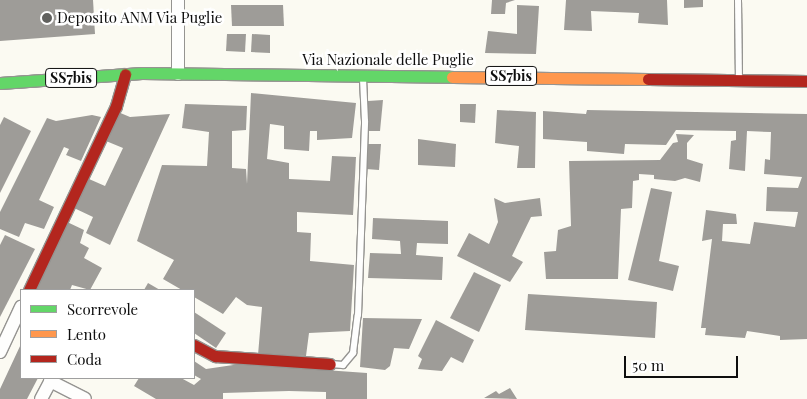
<!DOCTYPE html>
<style>
body{margin:0}
#map{position:relative;width:807px;height:399px;overflow:hidden;background:#fbfaf2;font-family:"Playfair Display",serif}
div>[style]{position:absolute}
[style*='--x']{left:calc(var(--x)*1px);top:calc(var(--y)*1px);width:calc(var(--w)*1px);rotate:calc(var(--a)*1deg)}
.building>*{inset:0;background:#9e9c98}
.roads{filter:drop-shadow(1px 0 #959491) drop-shadow(-1px 0 #959491) drop-shadow(0 1px #959491) drop-shadow(0 -1px #959491)}
.lane>*{height:6px;margin:-3px;padding:0 3px;transform-origin:3px;border-radius:3px;background:#fefefd}
.street>*{height:12px;margin:-6px;padding:0 6px;transform-origin:6px;border-radius:6px;background:#fefefd}
.fast>*{height:11px;margin:-5.5px;padding:0 5.5px;transform-origin:5.5px;border-radius:5.5px;background:#63d668}
.slow>*{height:11px;margin:-5.5px;padding:0 5.5px;transform-origin:5.5px;border-radius:5.5px;background:#ff974d}
.jam>*{height:11px;margin:-5.5px;padding:0 5.5px;transform-origin:5.5px;border-radius:5.5px;background:#b3261e}
.dots>*{width:14px;height:14px;translate:-50% -50%;box-sizing:border-box;border:2px solid #fff;border-radius:50%}
span{translate:-50% -50%;white-space:nowrap;text-align:center;line-height:1.15;-webkit-text-stroke:5px #fff;paint-order:stroke}
.shield-label span{padding:1px 4px;background:#fff;border:1px solid;border-radius:4px;-webkit-text-stroke-width:0}
.shield-label{font-size:14px;color:#0e0e0e;font-weight:700}
.poi-label{font-size:15px;color:#0e0e0e}
.left{translate:0 -50%;text-align:left}
.street-label{font-size:15px;color:#0e0e0e}
.legend{position:absolute;left:20px;top:289px;width:175px;height:90px;box-sizing:border-box;background:#fff;border:1px solid #9f9f9f;margin:0;padding:6px 9px;list-style:none;font-size:15px;color:#0e0e0e}
.legend li{display:flex;align-items:center;gap:10px;height:25px}
.legend b{width:25px;border:1px solid #9f9f9f}
.scale{position:absolute;left:624px;top:356px;width:114px;height:22px;box-sizing:border-box;border:2px solid #0e0e0e;border-top:0;padding-left:6px;font-size:15px;line-height:18px;white-space:nowrap;color:#0e0e0e;-webkit-text-stroke:4px #fff;paint-order:stroke}
</style>
<div id="map">
<div class="building">
<i style="clip-path:polygon(0 0,93px 0,95px 34px,0 41px)"></i>
<i style="clip-path:polygon(492px 0,515px 0,506px 3px,505px 14px,491px 14px)"></i>
<i style="clip-path:polygon(566px 0,667px 0,668px 25px,638px 23px,639px 13px,591px 11px,592px 31px,564px 30px)"></i>
<i style="clip-path:polygon(684px 0,703px 0,703px 7px,684px 8px)"></i>
<i style="clip-path:polygon(231px 5px,283px 5px,284px 26px,232px 26px)"></i>
<i style="clip-path:polygon(517px 5px,539px 6px,536px 54px,485px 53px,488px 31px,517px 34px)"></i>
<i style="clip-path:polygon(227px 34px,246px 34px,245px 52px,226px 51px)"></i>
<i style="clip-path:polygon(252px 34px,270px 35px,270px 53px,251px 52px)"></i>
<i style="clip-path:polygon(251px 93px,356px 103px,352px 138px,317px 140px,317px 131px,310px 131px,309px 151px,284px 149px,284px 126px,270px 124px,267px 159px,289px 163px,289px 179px,330px 181px,332px 156px,356px 157px,353px 215px,297px 212px,297px 232px,311px 233px,310px 261px,354px 265px,350px 331px,309px 333px,306px 356px,258px 355px,262px 307px,247px 305px,236px 297px,223px 314px,194px 297px,194px 290px,182px 290px,163px 279px,174px 260px,137px 241px,162px 165px,207px 166px,209px 132px,182px 128px,185px 104px,247px 106px,246px 130px,232px 131px,232px 168px,246px 169px,247px 184px)"></i>
<i style="clip-path:polygon(383px 100px,380px 131px,368px 131px,368px 101px)"></i>
<i style="clip-path:polygon(460px 104px,476px 104px,475px 123px,460px 122px)"></i>
<i style="clip-path:polygon(497px 110px,536px 112px,535px 168px,517px 168px,519px 146px,495px 143px)"></i>
<i style="clip-path:polygon(587px 110px,807px 114px,807px 339px,780px 340px,780px 336px,747px 331px,745px 338px,705px 335px,706px 328px,701px 328px,712px 239px,702px 241px,706px 210px,736px 214px,737px 224px,723px 224px,722px 241px,750px 244px,754px 222px,795px 227px,798px 212px,766px 211px,767px 187px,798px 188px,802px 177px,764px 174px,765px 159px,770px 160px,771px 132px,747px 131px,745px 171px,729px 169px,731px 141px,736px 140px,736px 131px,676px 130px,666px 145px,625px 144px,624px 154px,587px 151px,587px 142px,543px 139px,543px 111px,586px 114px)"></i>
<i style="clip-path:polygon(118px 112px,130px 117px,170px 114px,110px 245px,86px 233px,93px 217px,74px 208px,89px 179px,105px 186px,123px 148px,106px 141px)"></i>
<i style="clip-path:polygon(92px 115px,101px 117px,81px 161px,66px 155px,69px 149px,64px 147px,39px 200px,54px 207px,44px 229px,25px 223px,19px 237px,0 229px,0 212px,47px 118px,56px 121px)"></i>
<i style="clip-path:polygon(4px 117px,31px 131px,0 193px,0 125px)"></i>
<i style="clip-path:polygon(676px 134px,694px 135px,687px 143px,687px 159px,703px 164px,700px 182px,685px 178px,675px 181px,654px 179px,654px 175px,639px 174px,639px 180px,633px 181px,632px 208px,621px 209px,618px 279px,546px 279px,544px 252px,556px 251px,558px 230px,571px 226px,569px 161px,660px 160px,673px 143px,678px 142px)"></i>
<i style="clip-path:polygon(418px 139px,456px 144px,455px 167px,418px 165px)"></i>
<i style="clip-path:polygon(367px 144px,381px 144px,379px 170px,366px 169px)"></i>
<i style="clip-path:polygon(651px 188px,672px 192px,659px 261px,679px 266px,673px 291px,628px 280px)"></i>
<i style="clip-path:polygon(494px 198px,505px 203px,540px 198px,542px 216px,531px 217px,512px 256px,523px 262px,510px 282px,457px 256px,469px 233px,489px 244px,498px 222px)"></i>
<i style="clip-path:polygon(373px 218px,448px 221px,448px 244px,417px 243px,416px 255px,443px 257px,442px 280px,368px 278px,370px 253px,401px 254px,400px 241px,372px 239px)"></i>
<i style="clip-path:polygon(65px 221px,84px 230px,80px 243px,89px 248px,84px 258px,102px 268px,90px 290px,72px 285px,70px 290px,33px 290px)"></i>
<i style="clip-path:polygon(5px 235px,35px 249px,0 317px,0 245px)"></i>
<i style="clip-path:polygon(474px 272px,501px 285px,479px 332px,450px 318px)"></i>
<i style="clip-path:polygon(148px 283px,160px 290px,144px 290px)"></i>
<i style="clip-path:polygon(528px 294px,657px 302px,655px 338px,525px 330px)"></i>
<i style="clip-path:polygon(194px 312px,226px 333px,216px 348px,194px 333px)"></i>
<i style="clip-path:polygon(363px 318px,422px 319px,409px 349px,394px 348px,390px 366px,385px 370px,360px 367px)"></i>
<i style="clip-path:polygon(436px 320px,474px 340px,463px 363px,451px 357px,442px 371px,418px 369px,422px 359px,418px 356px)"></i>
<i style="clip-path:polygon(21px 344px,21px 378px,38px 378px,27px 399px,0 399px,0 389px)"></i>
<i style="clip-path:polygon(194px 361px,206px 369px,240px 364px,367px 373px,367px 399px,326px 399px,326px 392px,289px 391px,223px 393px,223px 399px,156px 399px,134px 386px,139px 378px,181px 378px,194px 385px,201px 379px,194px 375px)"></i>
<i style="clip-path:polygon(510px 388px,517px 399px,484px 398px,496px 391px,499px 394px)"></i>
</div>
<div class="roads">
<div class="lane">
<i style="--x:738;--y:0;--w:79;--a:89.3"></i>
<i style="--x:331;--y:364;--w:12;--a:5"></i>
<i style="--x:343;--y:365;--w:16;--a:-50"></i>
<i style="--x:353;--y:353;--w:38;--a:-83"></i>
<i style="--x:358;--y:315;--w:194;--a:-87.9"></i>
<i style="--x:365;--y:121;--w:42;--a:-92.7"></i>
</div>
<div class="street">
<i style="--x:178;--y:0;--w:74;--a:90"></i>
<i style="--x:0;--y:352;--w:50;--a:-65"></i>
<i style="--x:50;--y:381;--w:39;--a:27"></i>
<i style="--x:41;--y:399;--w:24;--a:-62"></i>
</div>
<div class="fast">
<i style="--x:0;--y:83;--w:142;--a:-4"></i>
<i style="--x:142;--y:73;--w:310;--a:0.7"></i>
</div>
<div class="slow">
<i style="--x:452;--y:77;--w:196;--a:0.6"></i>
</div>
<div class="jam">
<i style="--x:648;--y:79;--w:159;--a:0.7"></i>
<i style="--x:29;--y:290;--w:204;--a:-64.7"></i>
<i style="--x:116;--y:106;--w:33;--a:-74"></i>
<i style="--x:194;--y:345;--w:24;--a:28"></i>
<i style="--x:215;--y:356;--w:115;--a:4"></i>
</div>
</div>
<div class="dots">
<i style="left:47px;top:18px;background:#61615e"></i>
</div>
<div class="shield-label">
<span style="left:511px;top:76px">SS7bis</span>
<span style="left:71px;top:78px">SS7bis</span>
</div>
<div class="poi-label">
<span class="left" style="left:57px;top:18px">Deposito ANM Via Puglie</span>
</div>
<div class="street-label">
<span style="left:388px;top:60px">Via Nazionale delle Puglie</span>
</div>
<ul class="legend">
<li><b style="height:6px;background:#63d668"></b>Scorrevole</li>
<li><b style="height:6px;background:#ff974d"></b>Lento</li>
<li><b style="height:6px;background:#b3261e"></b>Coda</li>
</ul>
<div class="scale">50 m</div>
</div>
